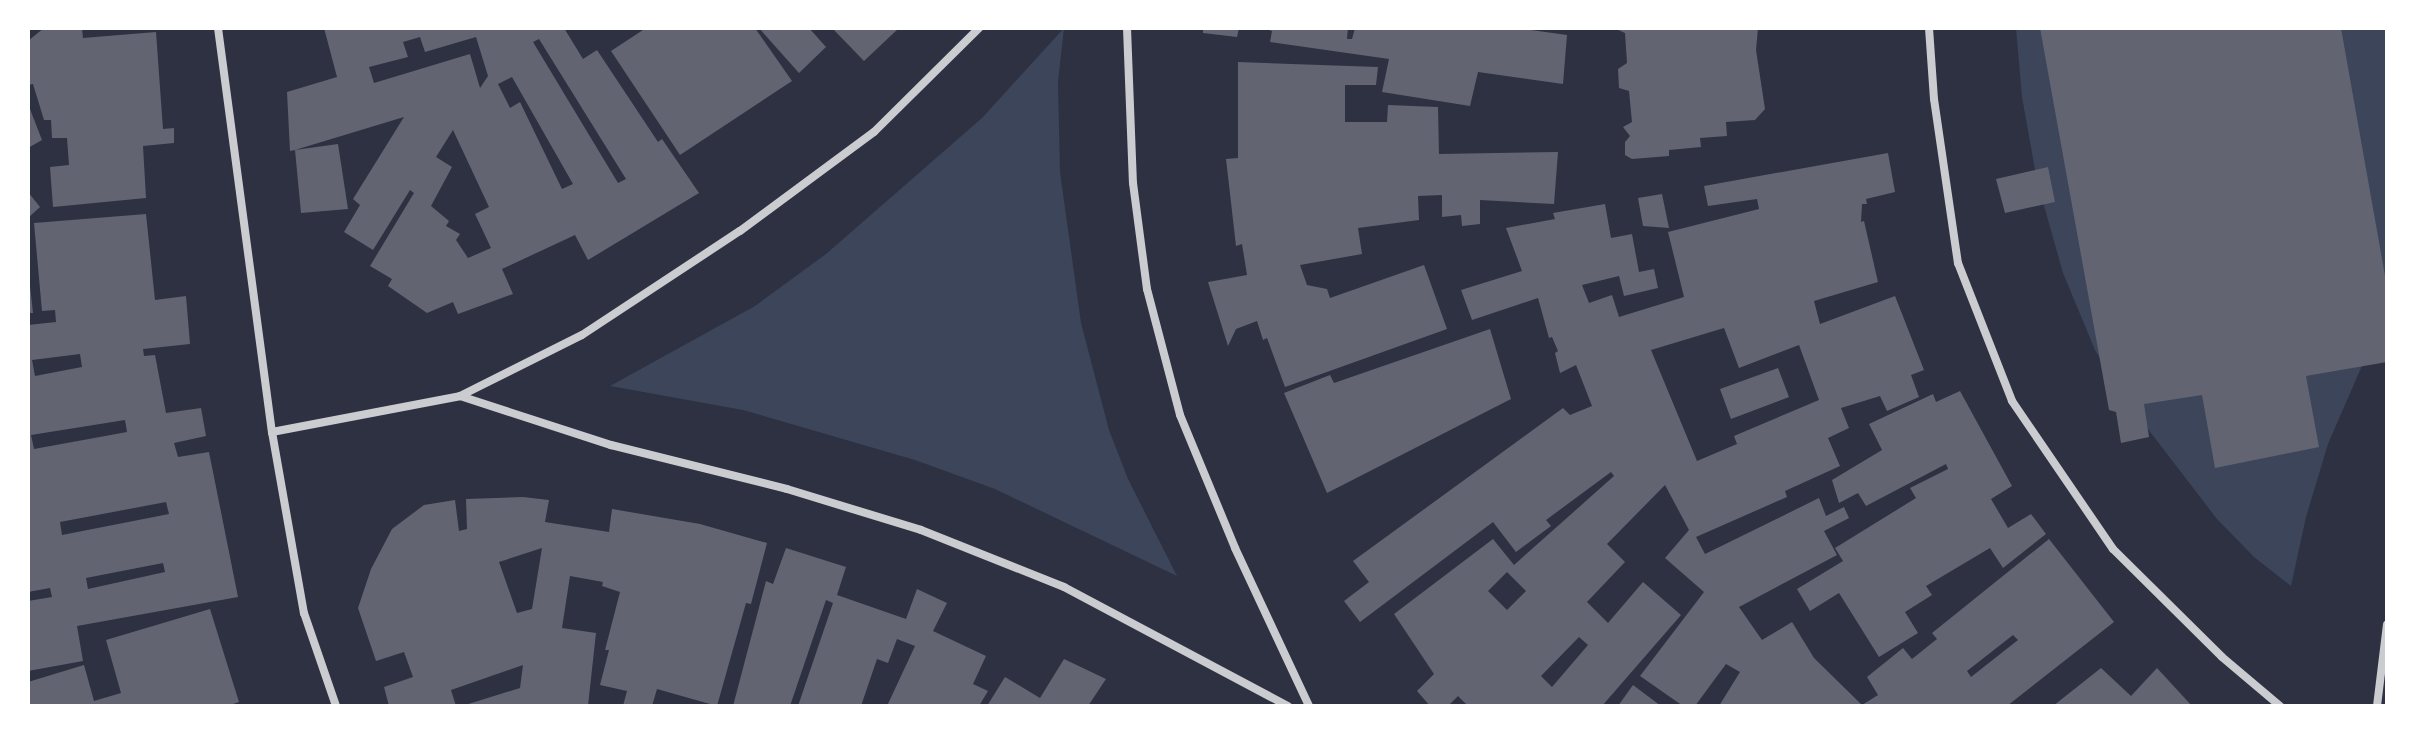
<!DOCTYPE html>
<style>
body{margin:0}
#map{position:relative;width:2415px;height:734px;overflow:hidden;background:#2d3142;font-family:Commissioner,sans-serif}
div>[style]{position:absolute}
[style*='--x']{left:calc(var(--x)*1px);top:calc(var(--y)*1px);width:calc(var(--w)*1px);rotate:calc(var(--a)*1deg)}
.green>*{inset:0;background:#3c4559}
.building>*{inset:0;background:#626471}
.minor>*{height:8px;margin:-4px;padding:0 4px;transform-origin:4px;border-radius:4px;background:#caccd0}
span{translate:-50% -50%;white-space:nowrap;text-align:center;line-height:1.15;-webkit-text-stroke:6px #fff;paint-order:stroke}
.frame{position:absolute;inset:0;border:30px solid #fff;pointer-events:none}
</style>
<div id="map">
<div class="green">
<i style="clip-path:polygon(1064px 28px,1058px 82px,1060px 172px,1081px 323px,1109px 430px,1128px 479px,1177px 576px,995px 489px,915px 460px,743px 410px,610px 386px,755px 306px,826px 254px,982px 118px)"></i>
<i style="clip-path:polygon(2016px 28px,2387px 28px,2387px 322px,2361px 368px,2328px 444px,2306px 517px,2291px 586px,2254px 557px,2217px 519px,2121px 394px,2095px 350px,2063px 273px,2037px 181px,2022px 97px)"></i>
</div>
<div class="building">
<i style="clip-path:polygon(44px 28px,82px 28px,83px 38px,156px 32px,163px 129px,174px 128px,174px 143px,143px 146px,146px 198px,53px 207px,50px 167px,69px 165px,67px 138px,52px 138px,51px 120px,44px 120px,33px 84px,28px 85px,28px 41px)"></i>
<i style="clip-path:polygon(evenodd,324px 28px,564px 28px,583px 59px,597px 50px,658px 142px,662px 139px,699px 193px,588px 260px,575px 235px,502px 269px,513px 294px,458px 314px,453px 302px,427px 313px,388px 286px,392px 279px,370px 266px,414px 193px,410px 190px,373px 250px,344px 232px,360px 205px,353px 199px,404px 117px,295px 150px,338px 144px,348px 209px,301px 213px,295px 150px,290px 151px,287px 92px,337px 77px,324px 28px,420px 37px,425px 52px,476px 37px,488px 76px,480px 88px,470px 54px,374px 83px,369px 67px,408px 57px,403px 42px,420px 37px,324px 28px,539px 39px,626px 179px,618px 183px,533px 42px,539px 39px,324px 28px,512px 77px,573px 184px,562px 189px,520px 102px,510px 108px,498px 84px,512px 77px,324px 28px,453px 130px,489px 207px,475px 214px,491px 248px,468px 258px,456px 240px,460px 234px,446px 226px,449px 221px,431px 206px,452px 167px,436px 157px,453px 130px)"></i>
<i style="clip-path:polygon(646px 28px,755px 28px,792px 81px,680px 155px,611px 51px)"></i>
<i style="clip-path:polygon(759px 28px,809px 28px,826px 47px,799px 73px)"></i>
<i style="clip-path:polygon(832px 28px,899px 28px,864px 61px)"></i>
<i style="clip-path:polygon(1203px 28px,1239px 28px,1237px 37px,1203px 33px)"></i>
<i style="clip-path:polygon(1263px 28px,1348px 28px,1347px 39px,1352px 39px,1355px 28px,1517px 28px,1567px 35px,1563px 84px,1478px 72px,1470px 106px,1382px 92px,1389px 59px,1270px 42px,1272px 31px)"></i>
<i style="clip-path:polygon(1614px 28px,1758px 28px,1756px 50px,1765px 109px,1755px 120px,1726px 122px,1727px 136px,1700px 138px,1701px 147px,1669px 150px,1669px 156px,1632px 159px,1625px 155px,1625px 142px,1630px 136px,1623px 127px,1632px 122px,1629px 91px,1619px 88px,1618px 69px,1627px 63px,1625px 33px)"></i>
<i style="clip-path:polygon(2040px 28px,2341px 28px,2387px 287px,2387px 362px,2306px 376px,2319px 447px,2215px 468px,2202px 395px,2144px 404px,2149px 437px,2121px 443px,2116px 412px,2109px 410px)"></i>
<i style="clip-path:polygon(1238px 62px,1378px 67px,1376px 85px,1345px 85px,1345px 122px,1387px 122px,1388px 105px,1438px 107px,1439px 154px,1558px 152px,1554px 204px,1480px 200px,1480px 224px,1462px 226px,1461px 215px,1442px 217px,1442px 195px,1418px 196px,1419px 220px,1358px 228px,1362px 254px,1300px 265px,1307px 285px,1327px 289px,1330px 298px,1424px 265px,1447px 329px,1285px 387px,1267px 338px,1263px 340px,1257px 321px,1236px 329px,1228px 346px,1208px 282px,1247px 275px,1242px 244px,1236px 246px,1226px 159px,1238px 158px)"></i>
<i style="clip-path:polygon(28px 104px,42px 140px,28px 148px)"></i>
<i style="clip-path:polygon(evenodd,1888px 153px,1895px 192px,1866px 199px,1867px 204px,1862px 204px,1861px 222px,1864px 221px,1878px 282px,1814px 301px,1820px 324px,1895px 296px,1924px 370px,1911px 375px,1919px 397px,1887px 411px,1880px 396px,1841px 408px,1849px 428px,1828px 438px,1840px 466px,1785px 491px,1787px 497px,1696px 537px,1705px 554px,1819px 498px,1826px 516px,1844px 507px,1849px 518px,1824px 531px,1837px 555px,1739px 607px,1762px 640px,1792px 622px,1814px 658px,1862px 705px,1878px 695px,1867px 677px,1903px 648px,1912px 659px,1937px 639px,1932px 633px,2049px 539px,2114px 622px,2007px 706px,1719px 706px,1740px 672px,1726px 664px,1695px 706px,1683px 706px,1640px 676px,1704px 592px,1665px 558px,1689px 530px,1665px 485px,1607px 544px,1625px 562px,1587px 602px,1608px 623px,1643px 582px,1681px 615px,1602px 706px,1468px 706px,1458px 696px,1448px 706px,1430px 706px,1417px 691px,1434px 674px,1394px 614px,1493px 539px,1514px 565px,1614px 476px,1611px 472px,1546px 520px,1551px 526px,1516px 552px,1493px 522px,1360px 622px,1344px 601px,1369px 582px,1353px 561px,1563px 408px,1570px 415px,1592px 406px,1576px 365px,1560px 373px,1555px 353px,1558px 351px,1552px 337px,1549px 338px,1538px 298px,1472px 320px,1461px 290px,1522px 271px,1506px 228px,1555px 219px,1553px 213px,1605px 204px,1611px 238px,1632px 234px,1639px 272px,1654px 269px,1658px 288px,1624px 296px,1619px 276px,1582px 285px,1589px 303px,1612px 295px,1619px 317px,1684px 297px,1668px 232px,1759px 209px,1757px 199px,1708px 206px,1704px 186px,1888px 153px,1724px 328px,1739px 368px,1799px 345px,1819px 400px,1734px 436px,1737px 444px,1697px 461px,1651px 350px,1724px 328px,1888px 153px,1507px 572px,1526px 591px,1507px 610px,1488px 591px,1507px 572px,1888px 153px,2013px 635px,2018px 640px,1971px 677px,1967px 671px,2013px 635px,1888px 153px,1579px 637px,1588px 645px,1552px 687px,1541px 676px,1579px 637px)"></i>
<i style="clip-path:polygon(2048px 167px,2055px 202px,2005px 213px,1996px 179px)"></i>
<i style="clip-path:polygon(28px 192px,40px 207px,28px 218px)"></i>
<i style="clip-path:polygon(1662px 194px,1669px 228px,1643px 226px,1638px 198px)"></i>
<i style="clip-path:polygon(evenodd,146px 214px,155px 300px,186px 296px,190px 344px,143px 349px,144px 356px,155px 355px,166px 413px,201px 408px,206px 436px,174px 443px,178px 457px,209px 452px,238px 597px,77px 626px,83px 661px,28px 671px,28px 601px,52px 597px,50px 588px,28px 592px,28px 325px,56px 322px,55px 310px,42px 311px,34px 223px,146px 214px,80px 354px,82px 367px,35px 376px,32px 360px,80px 354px,146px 214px,125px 420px,127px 432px,34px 449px,31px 435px,125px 420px,146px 214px,166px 502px,169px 514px,62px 535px,60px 522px,166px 502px,146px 214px,163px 563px,165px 572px,88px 589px,86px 578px,163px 563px)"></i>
<i style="clip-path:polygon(28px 286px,30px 286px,33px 313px,28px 313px)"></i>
<i style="clip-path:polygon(1490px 329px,1511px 399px,1327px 493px,1284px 393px,1330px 375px,1334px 383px)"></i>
<i style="clip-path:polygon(1778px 368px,1789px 397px,1731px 419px,1720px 389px)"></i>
<i style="clip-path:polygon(1960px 391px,2012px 486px,1991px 499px,2008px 528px,2031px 514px,2046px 534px,2003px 568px,1990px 548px,1926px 586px,1932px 595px,1905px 612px,1918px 633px,1879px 657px,1839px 593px,1810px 611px,1797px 589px,1843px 561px,1835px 548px,1916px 498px,1910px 488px,1948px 469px,1946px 464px,1866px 506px,1858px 493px,1839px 503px,1832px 480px,1882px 450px,1869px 424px,1933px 394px,1936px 402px)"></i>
<i style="clip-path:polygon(evenodd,523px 497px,549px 500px,545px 522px,609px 532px,612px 509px,700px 524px,767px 543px,751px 604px,746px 603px,717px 706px,657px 689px,652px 706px,623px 706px,627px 691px,600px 685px,609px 650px,605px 650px,620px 592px,602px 586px,603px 582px,570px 576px,562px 628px,596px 633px,588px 706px,462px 706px,520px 688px,523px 665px,451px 690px,456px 706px,389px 706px,384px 687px,413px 677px,404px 652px,376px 661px,358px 608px,371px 569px,392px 529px,424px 505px,455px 500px,459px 531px,467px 529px,466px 499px,523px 497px,542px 548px,532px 609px,517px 613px,499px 562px,542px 548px)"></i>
<i style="clip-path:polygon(786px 548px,846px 567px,837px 595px,906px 619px,917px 589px,947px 603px,933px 631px,986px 656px,973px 684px,988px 691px,979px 706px,887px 706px,915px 646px,897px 639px,888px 663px,877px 659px,861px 706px,798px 706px,833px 603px,826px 600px,790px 706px,733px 706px,766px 581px,773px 584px)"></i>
<i style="clip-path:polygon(210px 609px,239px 702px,227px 706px,28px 706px,28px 682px,84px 665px,94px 701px,121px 693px,106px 640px)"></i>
<i style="clip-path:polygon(1064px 659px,1106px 679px,1088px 706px,987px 706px,1005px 677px,1040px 698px)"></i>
<i style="clip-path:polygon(2101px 668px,2131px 696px,2157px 668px,2192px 706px,2053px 706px)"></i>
<i style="clip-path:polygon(1633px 685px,1661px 706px,1618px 706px)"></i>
</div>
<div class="minor">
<i style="--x:218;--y:28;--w:408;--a:82.4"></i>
<i style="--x:272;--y:432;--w:184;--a:80"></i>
<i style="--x:304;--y:613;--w:98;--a:71"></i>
<i style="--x:1127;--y:28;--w:155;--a:87.8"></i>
<i style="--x:1133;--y:183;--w:107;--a:82.5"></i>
<i style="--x:1147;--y:289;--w:130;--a:75.3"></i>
<i style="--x:1180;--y:415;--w:144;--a:67.5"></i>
<i style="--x:1235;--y:548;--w:174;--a:64.9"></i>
<i style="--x:1929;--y:28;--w:71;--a:86"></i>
<i style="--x:1934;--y:99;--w:166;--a:81.7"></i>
<i style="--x:1958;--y:263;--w:148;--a:68.6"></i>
<i style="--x:2012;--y:401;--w:179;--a:55.7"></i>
<i style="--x:2113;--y:549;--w:153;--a:44.7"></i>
<i style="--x:2222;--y:657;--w:76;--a:40.2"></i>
<i style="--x:460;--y:396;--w:159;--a:18"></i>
<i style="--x:611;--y:445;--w:181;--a:14"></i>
<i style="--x:787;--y:489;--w:140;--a:17"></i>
<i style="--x:921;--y:530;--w:154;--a:21.7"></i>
<i style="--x:1064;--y:587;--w:254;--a:28"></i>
<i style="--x:272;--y:432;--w:191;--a:-10.8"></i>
<i style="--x:460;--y:396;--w:136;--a:-26.6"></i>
<i style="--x:582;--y:335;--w:189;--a:-33.4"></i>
<i style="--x:740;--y:231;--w:167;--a:-36.5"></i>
<i style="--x:874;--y:132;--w:148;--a:-44.7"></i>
<i style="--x:2377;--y:706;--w:82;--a:-83"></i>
</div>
<div class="frame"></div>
</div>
